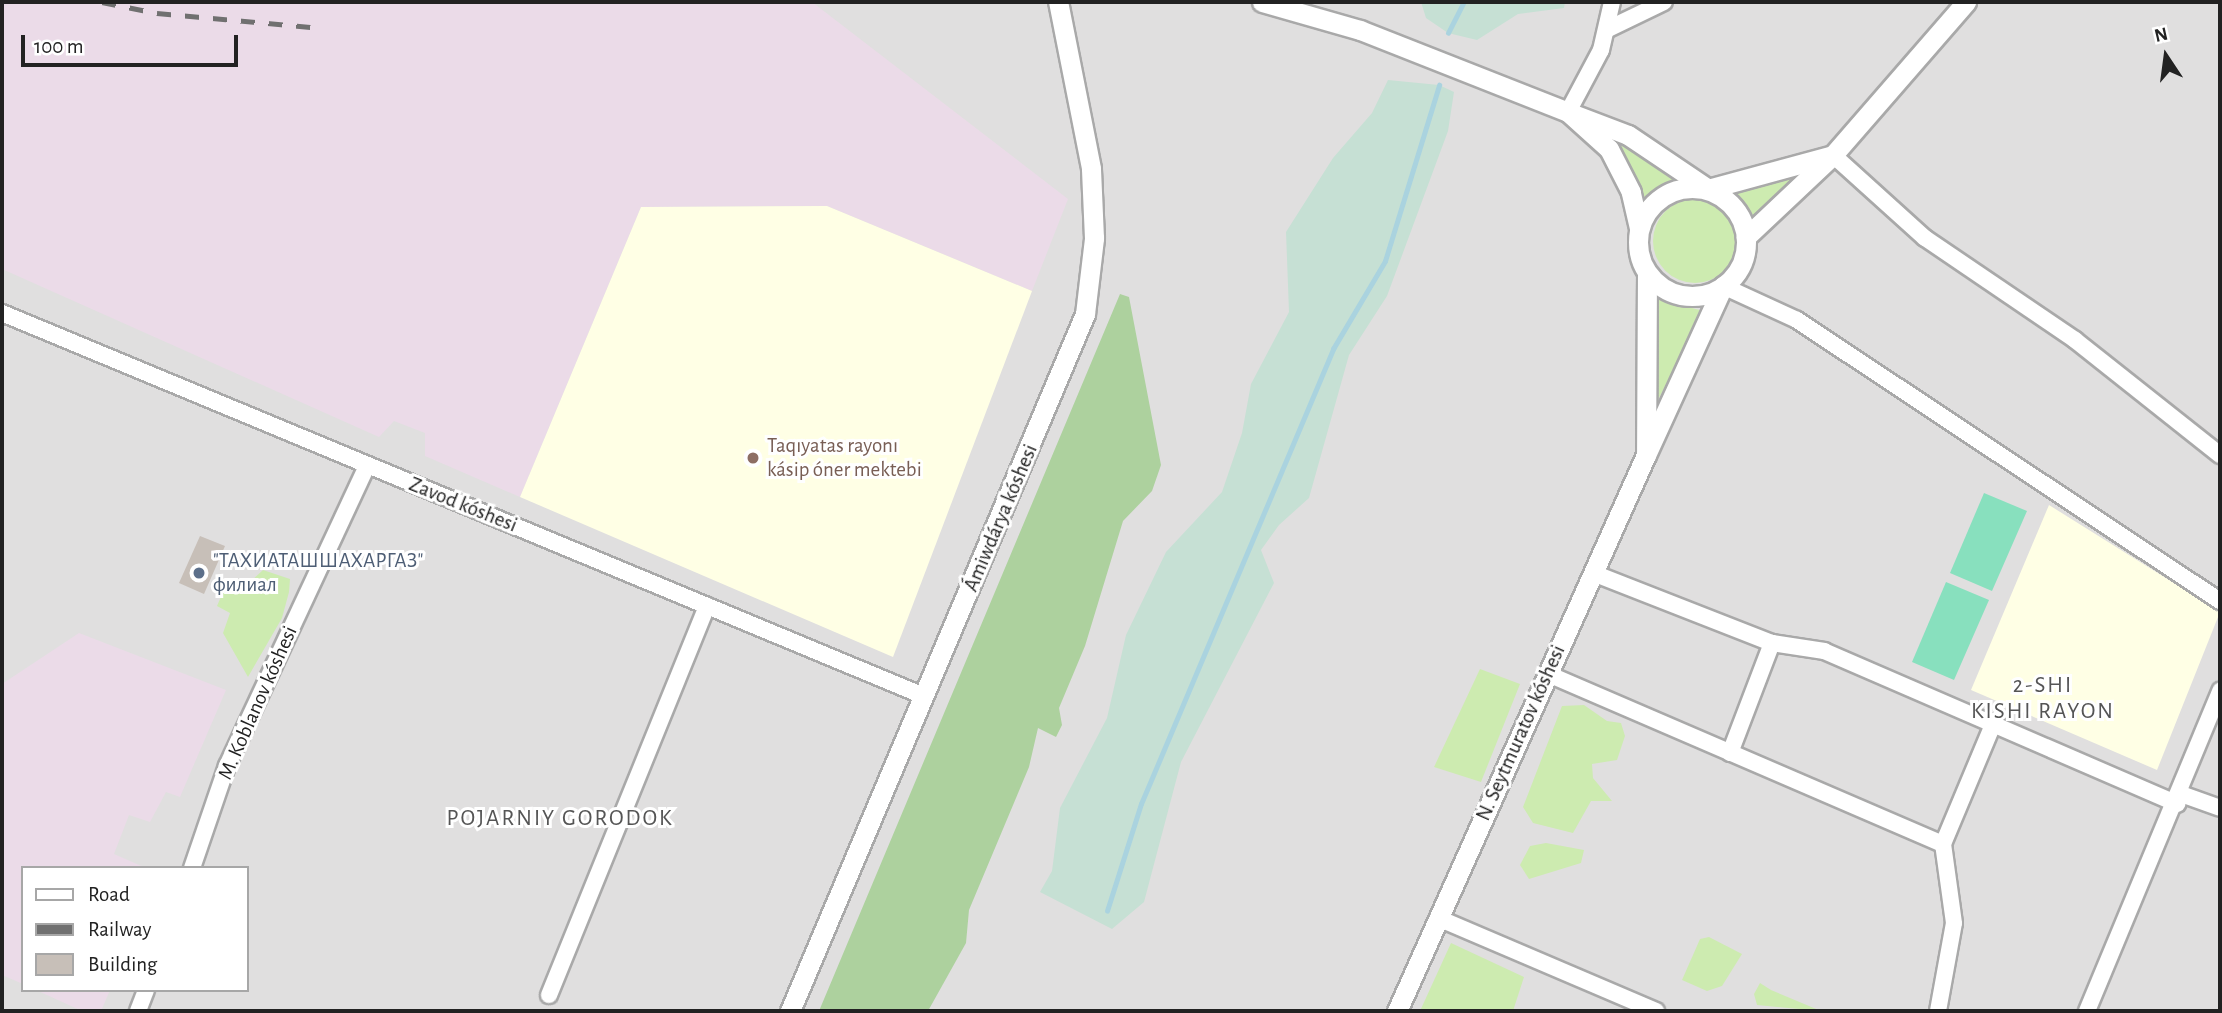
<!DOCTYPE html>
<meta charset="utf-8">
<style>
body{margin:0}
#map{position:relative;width:2222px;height:1013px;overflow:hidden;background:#f2efe9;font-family:"Alegreya Sans",sans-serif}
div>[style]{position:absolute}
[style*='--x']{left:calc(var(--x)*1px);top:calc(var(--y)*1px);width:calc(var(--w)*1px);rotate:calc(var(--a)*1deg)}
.residential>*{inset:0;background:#e0dfdf}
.industrial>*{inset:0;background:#ebdbe8}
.education>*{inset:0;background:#ffffe5}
.grass>*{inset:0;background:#cdebb0}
.round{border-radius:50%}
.forest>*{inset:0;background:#add19e}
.wetland>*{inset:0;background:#c6e0d4}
.pitch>*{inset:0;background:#88e0be}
.stream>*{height:4.5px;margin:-2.25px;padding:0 2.25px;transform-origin:2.25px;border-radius:2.25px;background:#aad3df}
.building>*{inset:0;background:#c7bfb8}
.roads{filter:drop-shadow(2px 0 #a9a9a9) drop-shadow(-2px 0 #a9a9a9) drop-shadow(0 2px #a9a9a9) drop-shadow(0 -2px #a9a9a9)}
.minor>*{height:16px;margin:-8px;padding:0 8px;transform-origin:8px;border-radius:8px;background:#fff}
.tertiary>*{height:19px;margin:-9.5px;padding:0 9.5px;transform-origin:9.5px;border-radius:9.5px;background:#fff}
.tertiary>.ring{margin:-9.5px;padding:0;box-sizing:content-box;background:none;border:19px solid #fff;border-radius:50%}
.rail>*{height:4.5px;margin-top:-2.25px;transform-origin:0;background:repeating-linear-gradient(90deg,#707070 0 14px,transparent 0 28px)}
.dots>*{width:19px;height:19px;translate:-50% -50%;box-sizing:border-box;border:4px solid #fff;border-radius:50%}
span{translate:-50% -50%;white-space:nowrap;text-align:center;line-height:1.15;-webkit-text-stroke:6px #fff;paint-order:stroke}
.education-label{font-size:21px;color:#785e54}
.left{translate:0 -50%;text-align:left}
.street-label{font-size:21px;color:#222}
.service-label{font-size:21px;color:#4e5e75}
.neighbourhood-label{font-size:23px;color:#555;letter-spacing:2px}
.frame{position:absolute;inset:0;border:4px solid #222;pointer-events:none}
.legend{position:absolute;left:21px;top:866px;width:228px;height:126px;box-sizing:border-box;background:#fff;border:2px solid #a7a7a7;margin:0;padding:9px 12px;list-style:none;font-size:21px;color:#222}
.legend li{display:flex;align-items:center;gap:14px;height:35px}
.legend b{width:35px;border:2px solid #a7a7a7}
.north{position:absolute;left:2131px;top:21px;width:70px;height:70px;-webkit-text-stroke:5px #fff;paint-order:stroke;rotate:347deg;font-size:19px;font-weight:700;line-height:28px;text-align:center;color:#222}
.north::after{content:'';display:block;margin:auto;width:24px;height:32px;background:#222;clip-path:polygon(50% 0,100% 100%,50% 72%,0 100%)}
.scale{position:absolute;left:21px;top:35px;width:217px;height:32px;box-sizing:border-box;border:4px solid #222;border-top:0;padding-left:9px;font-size:21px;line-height:24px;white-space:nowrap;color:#222;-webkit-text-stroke:5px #fff;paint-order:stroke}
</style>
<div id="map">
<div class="residential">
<i style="clip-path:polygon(evenodd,2px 2px,2220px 2px,2220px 1011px,2px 1011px,2px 2px,23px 868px,247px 868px,247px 990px,23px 990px,23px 868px)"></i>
</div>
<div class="industrial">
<i style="clip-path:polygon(2px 2px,812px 2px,1068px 199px,1032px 291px,827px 206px,641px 207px,520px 497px,425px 456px,425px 433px,394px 421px,379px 437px,2px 269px)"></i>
<i style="clip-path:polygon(79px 633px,226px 690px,180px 797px,166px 792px,150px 822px,129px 815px,114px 854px,146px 868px,23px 868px,23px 984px,2px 975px,2px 684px)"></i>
<i style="clip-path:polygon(36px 990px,110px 990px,101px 1011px,82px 1011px)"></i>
</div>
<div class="education">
<i style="clip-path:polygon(827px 206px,1032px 291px,893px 657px,520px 497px,641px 207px)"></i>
<i style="clip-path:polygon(2049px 505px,2220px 612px,2157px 770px,1971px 690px)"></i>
</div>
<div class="grass">
<i style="clip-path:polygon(1609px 138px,1636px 150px,1684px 180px,1664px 186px,1642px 204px)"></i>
<i style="clip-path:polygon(1808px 170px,1750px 226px,1726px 191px)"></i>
<i class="round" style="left:1653px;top:199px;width:84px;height:84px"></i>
<i style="clip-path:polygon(1656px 298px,1703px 311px,1657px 402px)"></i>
<i style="clip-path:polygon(263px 570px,290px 579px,289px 592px,282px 618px,248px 677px,223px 633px,230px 613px,217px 606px,229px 578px,250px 582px)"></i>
<i style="clip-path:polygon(1480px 669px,1520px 684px,1481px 782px,1434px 767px)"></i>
<i style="clip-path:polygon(1584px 705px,1607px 721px,1621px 723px,1625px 736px,1617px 760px,1592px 764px,1593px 778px,1612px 801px,1591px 801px,1573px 833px,1533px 823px,1523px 807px,1562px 706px)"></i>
<i style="clip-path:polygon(1546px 843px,1584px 850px,1581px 863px,1529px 879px,1520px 865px,1530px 846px)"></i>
<i style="clip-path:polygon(1709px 937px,1742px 954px,1722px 986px,1707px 991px,1682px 980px,1700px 939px)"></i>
<i style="clip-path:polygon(1451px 943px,1524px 977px,1513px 1011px,1420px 1011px)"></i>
<i style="clip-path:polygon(1760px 983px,1771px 990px,1821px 1011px,1757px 1005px,1754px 994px)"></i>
</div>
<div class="forest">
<i style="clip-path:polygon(1120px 294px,1129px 297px,1161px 465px,1152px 491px,1123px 521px,1085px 646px,1059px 708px,1062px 725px,1056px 737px,1038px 728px,1029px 767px,969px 910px,966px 943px,928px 1011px,819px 1011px)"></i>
</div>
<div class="wetland">
<i style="clip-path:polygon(1421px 2px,1565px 2px,1564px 8px,1518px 14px,1477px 40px,1448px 33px,1426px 18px)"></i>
<i style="clip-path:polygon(1388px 80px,1439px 85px,1454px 92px,1448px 131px,1387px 296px,1349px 355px,1309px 498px,1279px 525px,1261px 550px,1274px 583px,1181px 762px,1144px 902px,1112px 929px,1040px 892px,1052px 871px,1060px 808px,1107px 718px,1126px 635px,1166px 552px,1222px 492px,1242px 433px,1251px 384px,1289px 312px,1286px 232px,1333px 158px,1372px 113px)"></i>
</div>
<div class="pitch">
<i style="clip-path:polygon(1984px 493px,2027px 511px,1992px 591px,1950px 573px)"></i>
<i style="clip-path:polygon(1946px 582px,1989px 600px,1954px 680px,1912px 662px)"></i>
</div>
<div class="stream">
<i style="--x:1448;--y:33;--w:35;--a:-63"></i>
<i style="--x:1107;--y:911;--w:112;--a:-72.4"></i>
<i style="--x:1141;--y:804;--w:494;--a:-67.1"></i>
<i style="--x:1333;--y:349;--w:102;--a:-59.4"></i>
<i style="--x:1385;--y:261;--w:184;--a:-72.9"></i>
</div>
<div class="building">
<i style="clip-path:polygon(200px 536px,225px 546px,204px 594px,179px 583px)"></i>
</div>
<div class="roads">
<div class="minor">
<i style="--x:1608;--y:29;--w:62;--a:-25.7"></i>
<i style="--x:1568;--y:112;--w:70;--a:-62"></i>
<i style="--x:1601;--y:50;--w:49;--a:-77.1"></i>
<i style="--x:1833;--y:155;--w:124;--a:42.1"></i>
<i style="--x:1925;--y:238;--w:181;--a:34.2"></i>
<i style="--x:2075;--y:340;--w:185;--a:38.4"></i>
<i style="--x:1723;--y:286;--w:81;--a:24.7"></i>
<i style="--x:1797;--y:320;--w:508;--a:33.6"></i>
<i style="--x:2;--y:313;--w:998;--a:22.56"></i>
<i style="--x:1593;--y:573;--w:192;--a:21.4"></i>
<i style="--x:1772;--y:643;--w:53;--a:8.7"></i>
<i style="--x:1824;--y:651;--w:385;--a:23.4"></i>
<i style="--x:1548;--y:674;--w:430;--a:23.3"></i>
<i style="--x:1730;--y:753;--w:118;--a:-69.1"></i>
<i style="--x:2181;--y:794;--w:41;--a:19.7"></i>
<i style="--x:192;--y:868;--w:108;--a:-71.1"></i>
<i style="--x:227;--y:766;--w:331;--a:-65"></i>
<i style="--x:1438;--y:918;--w:237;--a:23.1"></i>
<i style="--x:549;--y:995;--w:420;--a:-67.9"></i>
<i style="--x:138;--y:1011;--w:22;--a:-69"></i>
<i style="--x:1938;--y:1011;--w:89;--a:-79.7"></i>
<i style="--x:1954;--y:923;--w:80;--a:-97.9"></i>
<i style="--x:1943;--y:844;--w:132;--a:-67.3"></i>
<i style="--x:2087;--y:1011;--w:347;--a:-67.4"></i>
</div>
<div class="tertiary">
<i style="--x:1262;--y:2;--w:102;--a:15.9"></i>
<i style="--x:1360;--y:30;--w:224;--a:21.5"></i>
<i style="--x:1833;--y:155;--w:203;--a:-49"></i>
<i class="ring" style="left:1638px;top:188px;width:89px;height:89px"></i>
<i style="--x:1639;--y:228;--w:37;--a:-103"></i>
<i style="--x:1631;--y:192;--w:48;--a:-117.1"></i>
<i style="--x:1609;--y:149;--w:55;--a:-137.9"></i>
<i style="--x:1568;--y:112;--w:64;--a:21"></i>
<i style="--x:1628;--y:135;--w:97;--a:34"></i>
<i style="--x:1708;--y:189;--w:130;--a:-15.2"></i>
<i style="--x:1833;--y:155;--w:120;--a:136.7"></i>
<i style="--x:1647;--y:273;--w:182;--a:90.3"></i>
<i style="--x:1646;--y:455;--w:186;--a:-65.5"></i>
<i style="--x:790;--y:1011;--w:757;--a:-67.06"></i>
<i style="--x:1085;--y:314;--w:77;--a:-83.2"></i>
<i style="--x:1094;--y:238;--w:70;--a:-92.5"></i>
<i style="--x:1091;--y:168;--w:169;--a:-101.2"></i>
<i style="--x:1397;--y:1011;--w:609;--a:-65.88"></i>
</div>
</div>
<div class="rail">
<i style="--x:102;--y:2;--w:56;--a:11.3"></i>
<i style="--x:157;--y:13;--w:154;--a:5.2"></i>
</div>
<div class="dots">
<i style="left:753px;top:458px;background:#8d6e63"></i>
<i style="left:199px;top:573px;background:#5c6f8a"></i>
</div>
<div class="education-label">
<span class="left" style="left:767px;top:458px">Taqıyatas rayonı<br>kásip óner mektebi</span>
</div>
<div class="street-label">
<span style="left:463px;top:505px;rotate:22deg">Zavod kóshesi</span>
<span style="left:1001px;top:518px;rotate:-67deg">Ámiwdárya kóshesi</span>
<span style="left:258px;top:703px;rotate:-66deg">M. Koblanov kóshesi</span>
<span style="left:1521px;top:733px;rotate:-66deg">N. Seytmuratov kóshesi</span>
</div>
<div class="service-label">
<span class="left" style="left:213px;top:573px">"ТАХИАТАШШАХАРГАЗ"<br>филиал</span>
</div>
<div class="neighbourhood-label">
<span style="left:2043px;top:699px">2-SHI<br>KISHI RAYON</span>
<span style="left:560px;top:819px">POJARNIY GORODOK</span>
</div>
<div class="frame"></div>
<ul class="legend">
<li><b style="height:9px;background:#fff"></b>Road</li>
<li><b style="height:9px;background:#707070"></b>Railway</li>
<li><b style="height:19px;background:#c7bfb8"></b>Building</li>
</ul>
<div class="north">N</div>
<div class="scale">100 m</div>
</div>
